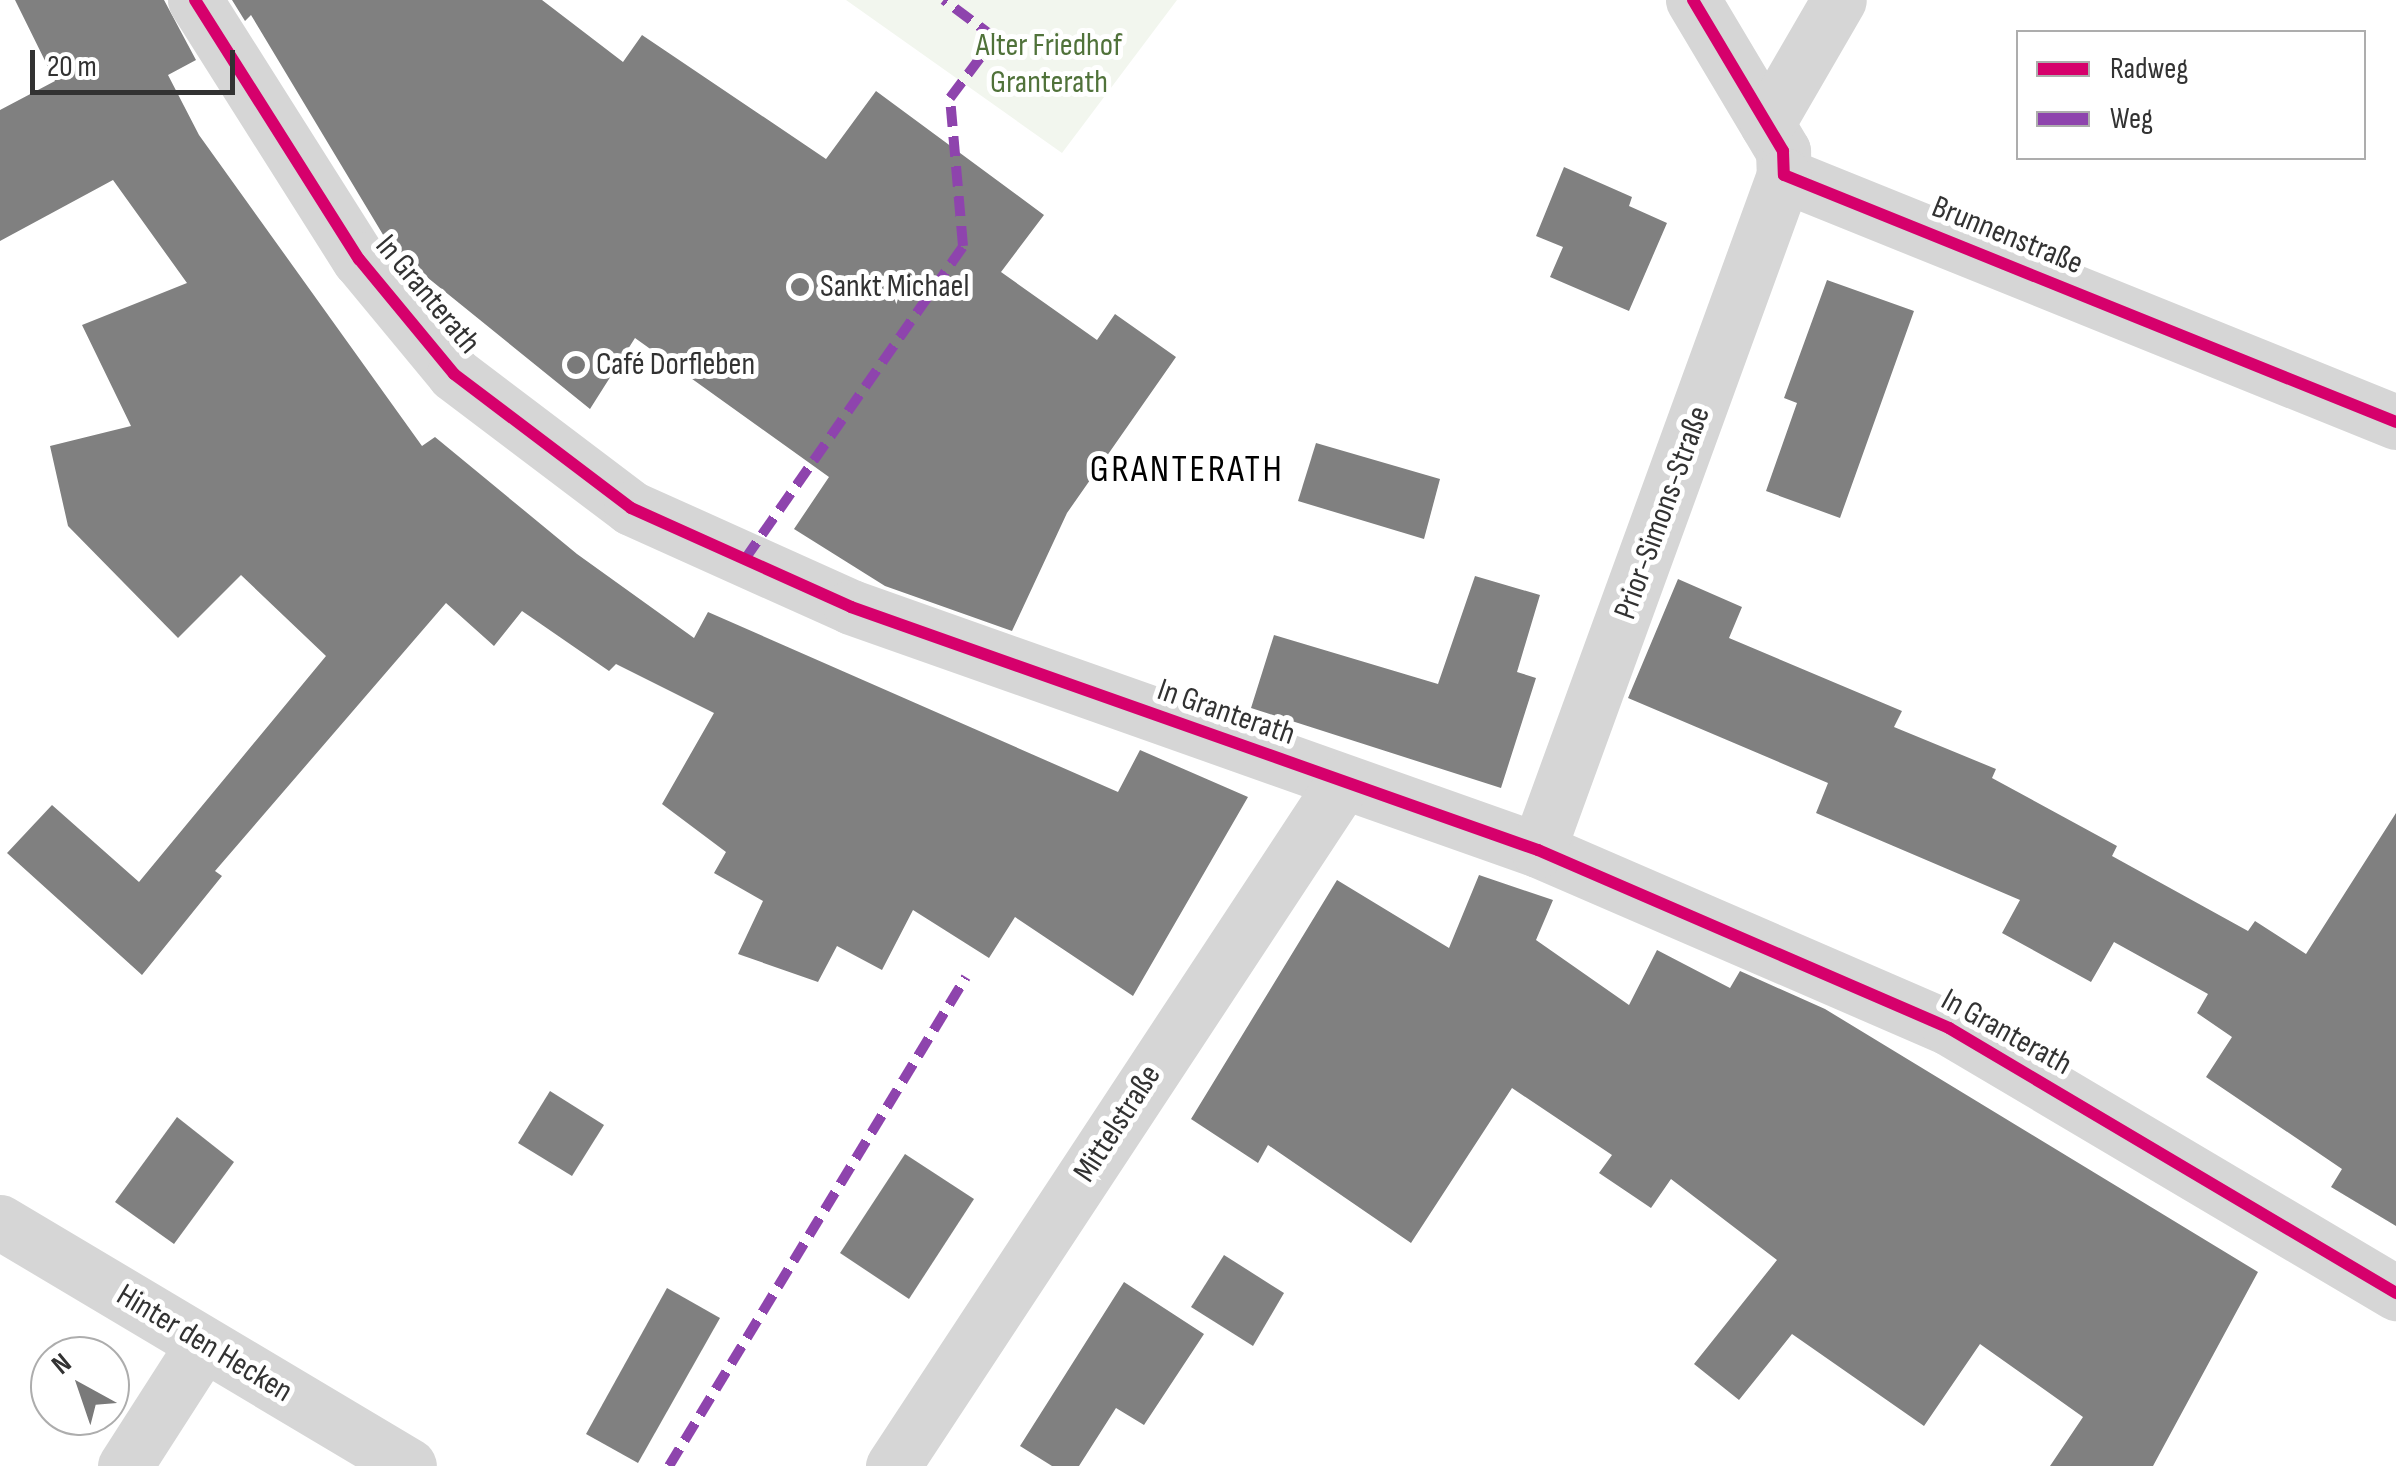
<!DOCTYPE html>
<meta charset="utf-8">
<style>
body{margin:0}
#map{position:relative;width:2396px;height:1466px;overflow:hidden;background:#fff;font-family:"Sofia Sans Condensed",sans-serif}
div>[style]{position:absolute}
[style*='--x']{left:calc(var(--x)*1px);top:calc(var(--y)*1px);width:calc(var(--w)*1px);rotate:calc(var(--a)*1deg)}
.green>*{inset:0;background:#f2f6ee}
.building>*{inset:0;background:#808080}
.minor>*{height:55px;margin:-27.5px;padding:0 27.5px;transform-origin:27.5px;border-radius:27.5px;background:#d6d6d6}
.quiet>*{height:10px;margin-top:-5px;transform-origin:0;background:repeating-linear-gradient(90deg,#8e44ad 0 20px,transparent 0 30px)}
.cycleway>*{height:12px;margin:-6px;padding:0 6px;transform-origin:6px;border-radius:6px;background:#d6006c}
.dots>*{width:28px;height:28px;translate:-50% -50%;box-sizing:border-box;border:5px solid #fff;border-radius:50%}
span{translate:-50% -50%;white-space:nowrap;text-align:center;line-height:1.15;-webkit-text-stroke:10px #fff;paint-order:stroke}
.park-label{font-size:32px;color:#50723a}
.street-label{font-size:32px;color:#323232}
.poi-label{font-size:32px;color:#323232}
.left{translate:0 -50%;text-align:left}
.quarter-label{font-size:38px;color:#000;letter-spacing:2.5px}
.legend{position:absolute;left:2016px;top:30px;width:350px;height:130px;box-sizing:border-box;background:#fff;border:2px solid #adadad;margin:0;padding:12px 18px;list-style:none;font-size:30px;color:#323232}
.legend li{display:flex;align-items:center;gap:20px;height:50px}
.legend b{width:50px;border:2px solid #adadad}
.north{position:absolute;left:30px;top:1336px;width:100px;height:100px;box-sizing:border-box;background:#fff;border:2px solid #adadad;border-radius:50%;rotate:320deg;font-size:28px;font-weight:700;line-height:40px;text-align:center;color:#323232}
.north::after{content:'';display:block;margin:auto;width:35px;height:45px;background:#7a7a7a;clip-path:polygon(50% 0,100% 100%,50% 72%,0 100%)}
.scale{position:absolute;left:30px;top:50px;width:205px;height:45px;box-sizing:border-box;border:5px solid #323232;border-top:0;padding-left:12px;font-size:30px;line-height:35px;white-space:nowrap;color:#323232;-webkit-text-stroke:8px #fff;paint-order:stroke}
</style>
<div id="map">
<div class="green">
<i style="clip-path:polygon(846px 0,1177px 0,1062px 153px)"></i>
</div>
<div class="building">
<i style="clip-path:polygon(15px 0,164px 0,196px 60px,168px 75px,199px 135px,422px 446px,435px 437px,577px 554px,694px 638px,708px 612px,1118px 792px,1140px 750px,1248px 797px,1133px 996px,1015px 917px,989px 958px,913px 910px,882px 970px,837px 946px,818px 982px,738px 954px,763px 901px,714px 873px,726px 852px,662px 804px,714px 713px,616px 664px,609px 671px,522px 611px,494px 646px,446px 603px,215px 871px,222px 876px,142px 975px,7px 853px,52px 805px,139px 882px,326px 656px,241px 575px,178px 638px,68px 526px,50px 446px,131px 426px,82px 325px,187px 283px,113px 180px,0 241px,0 110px,55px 81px)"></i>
<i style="clip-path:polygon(232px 0,542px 0,623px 62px,642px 35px,826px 159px,876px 91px,1044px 215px,1001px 272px,1097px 340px,1115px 314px,1176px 357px,1067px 513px,1012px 631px,885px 586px,794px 529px,829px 477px,635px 338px,590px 409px,391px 248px,251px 15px,245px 21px)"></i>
<i style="clip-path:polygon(1564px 167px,1632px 197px,1629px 206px,1667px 223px,1629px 311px,1550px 277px,1563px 247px,1536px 236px)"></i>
<i style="clip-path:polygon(1827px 280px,1914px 311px,1840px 518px,1766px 491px,1797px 403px,1784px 398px)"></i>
<i style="clip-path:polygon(1316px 443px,1440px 479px,1424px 539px,1298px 501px)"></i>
<i style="clip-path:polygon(1475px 576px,1540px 595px,1517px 672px,1536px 678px,1501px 788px,1251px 708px,1274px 635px,1438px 684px)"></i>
<i style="clip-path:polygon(1678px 579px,1742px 607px,1729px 638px,1902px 711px,1894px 727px,1996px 769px,1992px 778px,2117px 846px,2112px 856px,2248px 931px,2255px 921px,2306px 954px,2396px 813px,2396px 1226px,2331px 1187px,2342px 1169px,2206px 1077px,2232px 1037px,2197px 1013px,2208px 994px,2114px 942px,2091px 982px,2002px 933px,2020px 900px,1816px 813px,1828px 783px,1628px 698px)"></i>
<i style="clip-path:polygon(1479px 875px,1553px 900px,1536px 940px,1629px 1005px,1657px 950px,1730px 988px,1740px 971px,1825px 1009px,2258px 1272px,2153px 1466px,2050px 1466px,2083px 1417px,1980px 1344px,1924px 1426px,1792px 1334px,1739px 1400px,1694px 1364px,1777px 1260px,1671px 1179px,1651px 1208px,1599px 1173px,1612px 1155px,1512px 1088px,1411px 1243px,1268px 1145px,1258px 1163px,1191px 1119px,1337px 880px,1449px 948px)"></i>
<i style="clip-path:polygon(550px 1091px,604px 1125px,572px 1176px,518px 1143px)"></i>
<i style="clip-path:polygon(177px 1117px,234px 1162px,174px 1244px,115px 1202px)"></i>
<i style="clip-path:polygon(905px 1154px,974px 1199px,909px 1299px,840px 1253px)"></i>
<i style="clip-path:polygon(1224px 1255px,1284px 1293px,1253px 1346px,1191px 1307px)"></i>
<i style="clip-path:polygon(1124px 1282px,1204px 1334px,1144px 1425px,1116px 1408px,1079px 1466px,1052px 1466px,1020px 1446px)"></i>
<i style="clip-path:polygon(667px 1288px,720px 1318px,638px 1463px,586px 1434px)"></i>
</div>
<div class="minor">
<i style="--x:195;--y:0;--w:307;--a:57.7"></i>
<i style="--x:359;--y:259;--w:149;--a:50.4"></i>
<i style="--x:454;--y:374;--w:222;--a:37.1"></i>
<i style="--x:631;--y:508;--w:241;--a:24.2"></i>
<i style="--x:851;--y:607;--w:729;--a:19.48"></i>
<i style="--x:1538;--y:850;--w:448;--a:23.4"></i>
<i style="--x:1949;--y:1028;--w:520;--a:30.66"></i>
<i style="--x:1693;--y:0;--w:176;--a:59.2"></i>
<i style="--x:1783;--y:151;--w:24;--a:88"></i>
<i style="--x:1784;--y:175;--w:660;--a:21.98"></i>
<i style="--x:1767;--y:124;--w:143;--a:-59.9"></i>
<i style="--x:1538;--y:850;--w:718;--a:-69.98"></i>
<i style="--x:0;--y:1222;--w:476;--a:30.8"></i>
<i style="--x:125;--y:1466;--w:143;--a:-57.3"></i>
<i style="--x:893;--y:1466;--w:819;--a:-56.66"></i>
</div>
<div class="quiet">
<i style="--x:745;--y:559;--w:381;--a:-55.1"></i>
<i style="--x:963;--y:246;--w:149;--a:-95"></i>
<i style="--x:950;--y:98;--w:75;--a:-53.1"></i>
<i style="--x:995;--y:38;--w:64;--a:-143.3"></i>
<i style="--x:669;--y:1466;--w:572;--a:-58.73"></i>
</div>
<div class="cycleway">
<i style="--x:195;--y:0;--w:307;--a:57.7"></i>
<i style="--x:359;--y:259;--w:149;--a:50.4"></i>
<i style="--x:454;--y:374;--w:222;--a:37.1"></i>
<i style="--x:631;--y:508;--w:241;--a:24.2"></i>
<i style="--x:851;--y:607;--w:729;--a:19.48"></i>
<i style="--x:1538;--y:850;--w:448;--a:23.4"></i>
<i style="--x:1949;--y:1028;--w:520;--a:30.66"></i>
<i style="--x:1693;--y:0;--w:176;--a:59.2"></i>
<i style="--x:1783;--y:151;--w:24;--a:88"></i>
<i style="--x:1784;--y:175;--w:660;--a:21.98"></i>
</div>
<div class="dots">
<i style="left:800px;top:287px;background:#7a7a7a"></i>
<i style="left:576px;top:365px;background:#7a7a7a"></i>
</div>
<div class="park-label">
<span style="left:1049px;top:65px">Alter Friedhof<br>Granterath</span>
</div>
<div class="street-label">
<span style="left:2007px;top:236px;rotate:22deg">Brunnenstraße</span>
<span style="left:427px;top:295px;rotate:50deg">In Granterath</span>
<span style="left:1663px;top:513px;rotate:-70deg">Prior-Simons-Straße</span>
<span style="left:1226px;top:713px;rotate:19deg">In Granterath</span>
<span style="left:2006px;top:1033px;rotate:29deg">In Granterath</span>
<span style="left:1118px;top:1124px;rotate:-57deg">Mittelstraße</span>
<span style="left:204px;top:1344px;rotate:31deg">Hinter den Hecken</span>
</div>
<div class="poi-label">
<span class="left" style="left:820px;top:287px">Sankt Michael</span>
<span class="left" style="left:596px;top:365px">Café Dorfleben</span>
</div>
<div class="quarter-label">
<span style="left:1187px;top:470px">GRANTERATH</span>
</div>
<ul class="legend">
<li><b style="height:12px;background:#d6006c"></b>Radweg</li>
<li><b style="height:12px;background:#8e44ad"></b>Weg</li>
</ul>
<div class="north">N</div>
<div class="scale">20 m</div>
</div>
